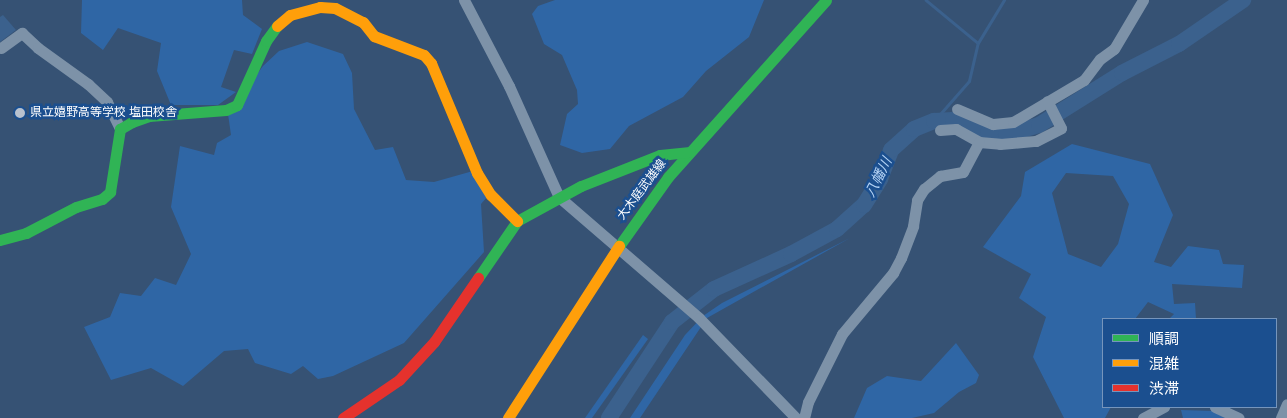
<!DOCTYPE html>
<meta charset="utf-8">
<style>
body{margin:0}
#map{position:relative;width:1287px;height:418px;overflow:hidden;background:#365274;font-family:Raleway,"Noto Sans JP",sans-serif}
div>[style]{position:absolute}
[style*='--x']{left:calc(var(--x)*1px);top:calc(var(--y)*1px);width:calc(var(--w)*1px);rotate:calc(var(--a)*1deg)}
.green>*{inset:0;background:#2f66a5}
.water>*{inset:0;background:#3b618d}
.stream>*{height:2.5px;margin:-1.25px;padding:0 1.25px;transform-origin:1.25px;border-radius:1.25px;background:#3b618d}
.river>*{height:16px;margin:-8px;padding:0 8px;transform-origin:8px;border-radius:8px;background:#3b618d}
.street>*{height:11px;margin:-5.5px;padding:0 5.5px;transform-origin:5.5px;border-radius:5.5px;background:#7d92a8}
.fast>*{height:11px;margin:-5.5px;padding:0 5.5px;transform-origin:5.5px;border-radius:5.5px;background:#30b455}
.slow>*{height:11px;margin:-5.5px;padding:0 5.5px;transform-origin:5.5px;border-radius:5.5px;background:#ff9f0a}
.jam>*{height:11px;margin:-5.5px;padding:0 5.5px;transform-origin:5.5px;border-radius:5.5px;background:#e5322d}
.dots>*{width:14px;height:14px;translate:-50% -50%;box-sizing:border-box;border:2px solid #1b4f8f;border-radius:50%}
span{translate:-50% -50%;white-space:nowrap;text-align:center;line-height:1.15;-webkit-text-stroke:5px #1b4f8f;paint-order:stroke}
.poi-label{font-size:12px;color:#fff}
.left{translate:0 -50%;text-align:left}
.street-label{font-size:12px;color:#fff}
.water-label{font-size:14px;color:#b5d3f5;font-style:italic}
.legend{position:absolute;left:1102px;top:318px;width:175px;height:90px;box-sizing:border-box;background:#1b4f8f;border:1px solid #7695bc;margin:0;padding:6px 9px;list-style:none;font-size:15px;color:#fff}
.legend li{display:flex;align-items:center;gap:10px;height:25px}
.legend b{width:25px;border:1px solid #7695bc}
</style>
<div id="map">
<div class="green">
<i style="clip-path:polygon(82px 0,242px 0,243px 15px,262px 29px,252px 54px,234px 50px,221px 87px,236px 92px,218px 105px,171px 105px,157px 71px,161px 43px,118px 28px,103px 50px,81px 33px)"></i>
<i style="clip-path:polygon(555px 0,764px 0,749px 37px,706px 71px,683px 97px,629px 126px,610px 149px,582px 153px,560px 145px,567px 114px,578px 104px,577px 90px,562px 55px,544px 44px,532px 14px,538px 6px)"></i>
<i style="clip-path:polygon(307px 42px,343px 54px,352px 73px,354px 109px,375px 150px,393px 147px,406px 180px,434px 182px,473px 171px,487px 197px,481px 204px,484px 252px,404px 343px,333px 376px,318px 379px,303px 366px,291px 374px,255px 363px,248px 349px,224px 351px,183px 386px,151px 368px,111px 380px,84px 327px,110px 317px,120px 293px,141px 296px,155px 278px,176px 285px,191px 254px,171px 207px,180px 146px,214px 155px,217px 143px,231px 135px,228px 114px,263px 66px,279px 51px)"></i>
<i style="clip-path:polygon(evenodd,1072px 144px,1150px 164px,1173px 215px,1154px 262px,1171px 267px,1188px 246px,1219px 250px,1223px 264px,1244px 265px,1242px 288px,1172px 284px,1174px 304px,1195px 303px,1196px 319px,1169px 319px,1174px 314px,1148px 302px,1135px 319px,1103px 319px,1103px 407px,1111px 407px,1105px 418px,1064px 418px,1033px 357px,1046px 317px,1019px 298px,1031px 274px,983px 247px,1021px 196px,1025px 172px,1072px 144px,1066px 173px,1113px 176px,1129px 204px,1118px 244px,1101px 267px,1068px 254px,1052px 193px,1066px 173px)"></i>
<i style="clip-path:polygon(850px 238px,707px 318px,640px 418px,630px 418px,685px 335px,703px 316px,722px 303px)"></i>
<i style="clip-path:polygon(643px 335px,648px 339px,592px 418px,585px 418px)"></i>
<i style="clip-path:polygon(956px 343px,979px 375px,976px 383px,959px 392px,934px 413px,912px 418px,854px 418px,867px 388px,887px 376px,921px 381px)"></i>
<i style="clip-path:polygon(1181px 410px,1213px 411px,1225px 418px,1183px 418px)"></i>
</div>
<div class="water">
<i style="clip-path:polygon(3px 15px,16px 30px,0 42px,0 17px)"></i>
</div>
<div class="stream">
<i style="--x:926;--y:0;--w:67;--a:39.6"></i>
<i style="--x:934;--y:121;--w:53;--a:-48.8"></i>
<i style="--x:969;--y:81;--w:39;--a:-77"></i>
<i style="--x:978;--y:43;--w:50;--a:-58.8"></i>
</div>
<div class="river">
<i style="--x:609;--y:418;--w:115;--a:-56.7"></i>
<i style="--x:672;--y:322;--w:53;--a:-38.2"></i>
<i style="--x:714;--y:289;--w:85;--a:-24.4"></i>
<i style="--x:791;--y:254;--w:52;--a:-28.5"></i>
<i style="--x:837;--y:229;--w:36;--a:-42"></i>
<i style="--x:864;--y:205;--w:31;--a:-58"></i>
<i style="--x:880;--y:179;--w:31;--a:-69"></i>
<i style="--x:891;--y:150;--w:31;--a:-42"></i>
<i style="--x:914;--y:129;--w:22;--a:-22"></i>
<i style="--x:934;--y:121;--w:19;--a:-3"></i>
<i style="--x:953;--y:120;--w:37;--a:20"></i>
<i style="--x:988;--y:133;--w:18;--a:6"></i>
<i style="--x:1006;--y:135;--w:34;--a:-17"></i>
<i style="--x:1039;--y:125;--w:98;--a:-32.1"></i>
<i style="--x:1122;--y:73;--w:64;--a:-27"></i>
<i style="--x:1179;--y:44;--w:78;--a:-34.5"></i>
</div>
<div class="street">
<i style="--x:464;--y:0;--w:97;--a:62.4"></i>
<i style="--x:509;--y:86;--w:122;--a:65.8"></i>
<i style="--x:559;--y:197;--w:185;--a:40.8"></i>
<i style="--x:699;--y:318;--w:139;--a:45.9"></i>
<i style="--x:1;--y:48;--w:26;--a:-36"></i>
<i style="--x:22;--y:33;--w:22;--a:43"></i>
<i style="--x:38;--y:48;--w:62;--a:35.8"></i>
<i style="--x:88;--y:84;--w:26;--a:43"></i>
<i style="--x:107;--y:102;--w:30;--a:64"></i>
<i style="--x:957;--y:109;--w:39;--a:23"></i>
<i style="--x:993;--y:124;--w:20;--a:-6"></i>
<i style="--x:1013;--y:122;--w:82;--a:-30.6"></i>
<i style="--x:1084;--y:80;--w:26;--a:-53"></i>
<i style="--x:1100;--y:59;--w:17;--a:-36"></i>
<i style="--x:1114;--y:49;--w:57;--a:-59.4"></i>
<i style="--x:940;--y:130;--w:16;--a:-4"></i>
<i style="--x:956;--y:129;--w:26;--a:29"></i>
<i style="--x:979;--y:142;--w:21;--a:5"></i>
<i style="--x:1000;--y:144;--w:36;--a:-5"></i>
<i style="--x:1036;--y:141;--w:28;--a:-27"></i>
<i style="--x:1061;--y:128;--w:30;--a:-117"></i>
<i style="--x:1215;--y:407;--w:26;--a:25"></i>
<i style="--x:804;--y:418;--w:16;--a:-76"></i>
<i style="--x:808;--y:402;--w:76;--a:-63.4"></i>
<i style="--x:842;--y:334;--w:80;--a:-50.1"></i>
<i style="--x:893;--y:273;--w:17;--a:-62"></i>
<i style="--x:901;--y:258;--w:34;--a:-69"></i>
<i style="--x:913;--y:226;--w:26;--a:-81"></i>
<i style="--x:917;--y:200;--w:13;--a:-58"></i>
<i style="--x:924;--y:189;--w:21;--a:-39"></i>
<i style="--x:940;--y:176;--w:23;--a:-10"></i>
<i style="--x:963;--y:172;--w:34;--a:-62"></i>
<i style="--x:1143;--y:418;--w:24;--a:-28"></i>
<i style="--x:1281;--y:418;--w:15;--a:-67"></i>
</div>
<div class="fast">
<i style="--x:0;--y:240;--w:27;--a:-15"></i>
<i style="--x:26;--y:233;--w:56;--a:-27.5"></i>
<i style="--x:76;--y:207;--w:27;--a:-17"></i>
<i style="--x:102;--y:199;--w:11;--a:-41"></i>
<i style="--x:110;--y:192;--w:64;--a:-81"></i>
<i style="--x:120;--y:129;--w:14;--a:-30"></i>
<i style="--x:132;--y:122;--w:18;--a:-19"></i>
<i style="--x:149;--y:116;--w:77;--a:-4.5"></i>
<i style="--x:226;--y:110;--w:12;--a:-24"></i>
<i style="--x:237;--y:105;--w:70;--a:-65.6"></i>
<i style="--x:266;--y:41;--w:19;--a:-54"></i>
<i style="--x:619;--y:246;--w:85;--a:-54.6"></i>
<i style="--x:668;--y:177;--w:237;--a:-48.2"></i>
<i style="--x:478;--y:278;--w:69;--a:-55.6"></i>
<i style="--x:517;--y:221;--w:73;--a:-28.7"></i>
<i style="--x:581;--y:186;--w:85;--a:-21.4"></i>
<i style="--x:660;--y:155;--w:30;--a:-6"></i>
</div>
<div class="slow">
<i style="--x:277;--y:26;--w:17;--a:-40"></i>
<i style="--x:290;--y:15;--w:31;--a:-15"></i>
<i style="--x:320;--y:7;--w:15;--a:4"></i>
<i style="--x:335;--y:8;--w:31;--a:27"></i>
<i style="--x:363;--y:22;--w:18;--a:52"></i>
<i style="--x:374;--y:36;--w:53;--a:20.8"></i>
<i style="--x:424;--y:55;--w:11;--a:49"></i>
<i style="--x:431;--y:63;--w:119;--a:67.3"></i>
<i style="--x:477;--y:173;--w:26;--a:58"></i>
<i style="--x:491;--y:195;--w:37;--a:45"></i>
<i style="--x:508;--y:418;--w:205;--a:-57.2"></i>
</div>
<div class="jam">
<i style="--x:343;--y:418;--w:68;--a:-34.2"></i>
<i style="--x:399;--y:380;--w:52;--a:-47.4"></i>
<i style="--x:434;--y:342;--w:78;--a:-55.5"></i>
</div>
<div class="dots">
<i style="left:20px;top:113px;background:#b9c2ce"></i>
</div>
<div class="poi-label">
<span class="left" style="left:30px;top:113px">県立嬉野高等学校 塩田校舎</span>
</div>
<div class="street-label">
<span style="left:642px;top:190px;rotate:-53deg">大木庭武雄線</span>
</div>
<div class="water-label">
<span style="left:878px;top:177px;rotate:-63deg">八幡川</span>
</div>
<ul class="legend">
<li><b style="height:6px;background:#30b455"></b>順調</li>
<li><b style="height:6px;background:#ff9f0a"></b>混雑</li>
<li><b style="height:6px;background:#e5322d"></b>渋滞</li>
</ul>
</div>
